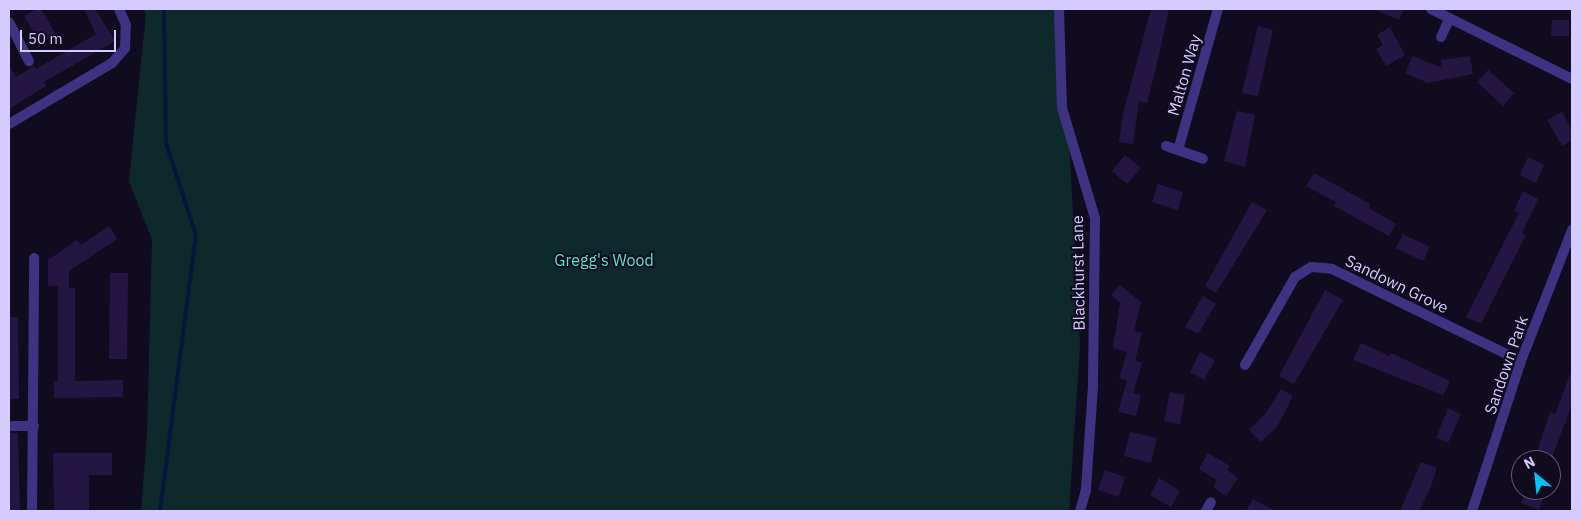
<!DOCTYPE html>
<style>
body{margin:0}
#map{position:relative;width:1581px;height:520px;overflow:hidden;background:#110b20;font-family:"IBM Plex Sans",sans-serif}
div>[style]{position:absolute}
[style*='--x']{left:calc(var(--x)*1px);top:calc(var(--y)*1px);width:calc(var(--w)*1px);rotate:calc(var(--a)*1deg)}
.green>*{inset:0;background:#0e292b}
.stream>*{height:4px;margin:-2px;padding:0 2px;transform-origin:2px;border-radius:2px;background:#06153e}
.building>*{inset:0;background:#241642}
.minor>*{height:10px;margin:-5px;padding:0 5px;transform-origin:5px;border-radius:5px;background:#3e3382}
span{translate:-50% -50%;white-space:nowrap;text-align:center;line-height:1.15;-webkit-text-stroke:4px #110b20;paint-order:stroke}
.street-label{font-size:16px;color:#d6cbff}
.park-label{font-size:16px;color:#50e5cf}
.frame{position:absolute;inset:0;border:10px solid #d6cbff;pointer-events:none}
.north{position:absolute;left:1511px;top:450px;width:50px;height:50px;box-sizing:border-box;background:#110b20;border:1px solid #605879;border-radius:50%;rotate:332deg;font-size:14px;font-weight:700;line-height:20px;text-align:center;color:#d6cbff}
.north::after{content:'';display:block;margin:auto;width:18px;height:22px;background:#00c4f6;clip-path:polygon(50% 0,100% 100%,50% 72%,0 100%)}
.scale{position:absolute;left:20px;top:30px;width:96px;height:22px;box-sizing:border-box;border:2px solid #d6cbff;border-top:0;padding-left:6px;font-size:15px;line-height:18px;white-space:nowrap;color:#d6cbff;-webkit-text-stroke:4px #110b20;paint-order:stroke}
</style>
<div id="map">
<div class="green">
<i style="clip-path:polygon(143px 9px,1062px 9px,1080px 345px,1069px 511px,141px 511px,147px 435px,152px 240px,129px 181px,146px 14px)"></i>
</div>
<div class="stream">
<i style="--x:160;--y:511;--w:278;--a:-82.6"></i>
<i style="--x:196;--y:235;--w:97;--a:-108.1"></i>
<i style="--x:166;--y:143;--w:134;--a:-90.9"></i>
</div>
<div class="building">
<i style="clip-path:polygon(37px 9px,41px 9px,56px 34px,40px 43px,24px 16px)"></i>
<i style="clip-path:polygon(84px 9px,95px 9px,115px 41px,44px 82px,46px 86px,9px 109px,9px 66px,16px 77px,34px 66px,36px 69px,96px 34px)"></i>
<i style="clip-path:polygon(1151px 9px,1169px 9px,1155px 72px,1147px 103px,1139px 101px,1133px 144px,1119px 142px,1123px 114px)"></i>
<i style="clip-path:polygon(1374px 9px,1404px 9px,1399px 20px)"></i>
<i style="clip-path:polygon(1552px 20px,1569px 20px,1569px 36px,1551px 36px)"></i>
<i style="clip-path:polygon(1258px 26px,1273px 30px,1258px 96px,1242px 93px)"></i>
<i style="clip-path:polygon(1390px 27px,1405px 55px,1386px 66px,1376px 49px,1383px 45px,1377px 35px)"></i>
<i style="clip-path:polygon(1413px 56px,1442px 68px,1441px 60px,1470px 56px,1473px 74px,1428px 83px,1405px 73px)"></i>
<i style="clip-path:polygon(1488px 70px,1514px 93px,1503px 106px,1477px 82px)"></i>
<i style="clip-path:polygon(1237px 111px,1255px 115px,1245px 167px,1224px 161px)"></i>
<i style="clip-path:polygon(1562px 112px,1572px 130px,1572px 140px,1562px 146px,1547px 120px)"></i>
<i style="clip-path:polygon(1125px 155px,1141px 168px,1127px 184px,1112px 171px)"></i>
<i style="clip-path:polygon(1528px 157px,1544px 165px,1536px 183px,1520px 175px)"></i>
<i style="clip-path:polygon(1314px 173px,1370px 204px,1369px 208px,1396px 224px,1389px 236px,1334px 206px,1336px 202px,1306px 186px)"></i>
<i style="clip-path:polygon(1158px 184px,1183px 192px,1178px 210px,1152px 202px)"></i>
<i style="clip-path:polygon(1523px 191px,1538px 199px,1522px 233px,1526px 235px,1481px 324px,1466px 317px,1519px 213px,1514px 211px)"></i>
<i style="clip-path:polygon(1252px 202px,1267px 210px,1216px 293px,1205px 286px)"></i>
<i style="clip-path:polygon(109px 226px,117px 239px,69px 271px,69px 288px,75px 288px,75px 381px,123px 380px,123px 397px,54px 398px,54px 381px,58px 381px,58px 286px,48px 286px,48px 260px,77px 240px,81px 245px)"></i>
<i style="clip-path:polygon(1403px 234px,1430px 247px,1423px 261px,1396px 248px)"></i>
<i style="clip-path:polygon(110px 273px,128px 273px,127px 359px,109px 359px)"></i>
<i style="clip-path:polygon(1120px 285px,1141px 302px,1134px 331px,1142px 333px,1135px 361px,1142px 363px,1133px 393px,1141px 395px,1136px 416px,1118px 412px,1127px 380px,1119px 378px,1127px 352px,1113px 348px,1120px 303px,1111px 295px)"></i>
<i style="clip-path:polygon(1325px 290px,1343px 300px,1294px 384px,1279px 376px)"></i>
<i style="clip-path:polygon(1203px 296px,1216px 304px,1198px 334px,1185px 327px)"></i>
<i style="clip-path:polygon(9px 317px,18px 317px,19px 399px,9px 399px)"></i>
<i style="clip-path:polygon(1361px 343px,1389px 356px,1391px 353px,1450px 381px,1443px 395px,1353px 360px)"></i>
<i style="clip-path:polygon(1200px 352px,1215px 360px,1204px 380px,1190px 372px)"></i>
<i style="clip-path:polygon(1571px 372px,1572px 405px,1551px 460px,1534px 460px,1550px 412px,1555px 414px)"></i>
<i style="clip-path:polygon(1281px 389px,1293px 396px,1277px 427px,1261px 442px,1249px 430px,1266px 413px)"></i>
<i style="clip-path:polygon(1170px 392px,1185px 395px,1180px 424px,1164px 421px)"></i>
<i style="clip-path:polygon(1448px 408px,1461px 414px,1448px 443px,1436px 438px)"></i>
<i style="clip-path:polygon(1130px 432px,1157px 438px,1151px 463px,1124px 456px)"></i>
<i style="clip-path:polygon(9px 433px,18px 433px,20px 511px,9px 511px)"></i>
<i style="clip-path:polygon(53px 453px,112px 453px,112px 475px,89px 475px,89px 511px,54px 511px)"></i>
<i style="clip-path:polygon(1208px 453px,1230px 466px,1227px 470px,1238px 478px,1226px 496px,1213px 487px,1217px 480px,1199px 469px)"></i>
<i style="clip-path:polygon(1421px 462px,1437px 468px,1430px 489px,1419px 511px,1400px 511px)"></i>
<i style="clip-path:polygon(1105px 470px,1125px 477px,1119px 497px,1098px 490px)"></i>
<i style="clip-path:polygon(1159px 478px,1180px 491px,1171px 507px,1150px 495px)"></i>
<i style="clip-path:polygon(1526px 490px,1546px 490px,1539px 510px,1521px 503px)"></i>
<i style="clip-path:polygon(1253px 499px,1275px 511px,1246px 511px)"></i>
</div>
<div class="minor">
<i style="--x:1059;--y:9;--w:99;--a:88.3"></i>
<i style="--x:1062;--y:108;--w:115;--a:73.3"></i>
<i style="--x:1095;--y:218;--w:168;--a:90.7"></i>
<i style="--x:1093;--y:386;--w:104;--a:93.9"></i>
<i style="--x:1086;--y:490;--w:22;--a:106"></i>
<i style="--x:1431;--y:9;--w:157;--a:26.4"></i>
<i style="--x:9;--y:22;--w:44;--a:62.9"></i>
<i style="--x:1441;--y:37;--w:21;--a:-65"></i>
<i style="--x:9;--y:124;--w:120;--a:-30.6"></i>
<i style="--x:112;--y:63;--w:20;--a:-49"></i>
<i style="--x:125;--y:48;--w:23;--a:-88"></i>
<i style="--x:126;--y:25;--w:17;--a:-114"></i>
<i style="--x:1166;--y:146;--w:39;--a:19"></i>
<i style="--x:1178;--y:150;--w:147;--a:-74.2"></i>
<i style="--x:1245;--y:365;--w:101;--a:-60.4"></i>
<i style="--x:1295;--y:277;--w:19;--a:-32"></i>
<i style="--x:1311;--y:267;--w:21;--a:5"></i>
<i style="--x:1332;--y:269;--w:210;--a:26"></i>
<i style="--x:9;--y:426;--w:25;--a:0"></i>
<i style="--x:32;--y:511;--w:253;--a:-89.5"></i>
<i style="--x:1206;--y:511;--w:10;--a:-61"></i>
<i style="--x:1472;--y:511;--w:158;--a:-71.9"></i>
<i style="--x:1521;--y:361;--w:141;--a:-68.7"></i>
</div>
<div class="street-label">
<span style="left:1184px;top:75px;rotate:-74deg">Malton Way</span>
<span style="left:1078px;top:273px;rotate:-91deg">Blackhurst Lane</span>
<span style="left:1397px;top:284px;rotate:26deg">Sandown Grove</span>
<span style="left:1506px;top:365px;rotate:-71deg">Sandown Park</span>
</div>
<div class="park-label">
<span style="left:604px;top:260px">Gregg's Wood</span>
</div>
<div class="frame"></div>
<div class="north">N</div>
<div class="scale">50 m</div>
</div>
